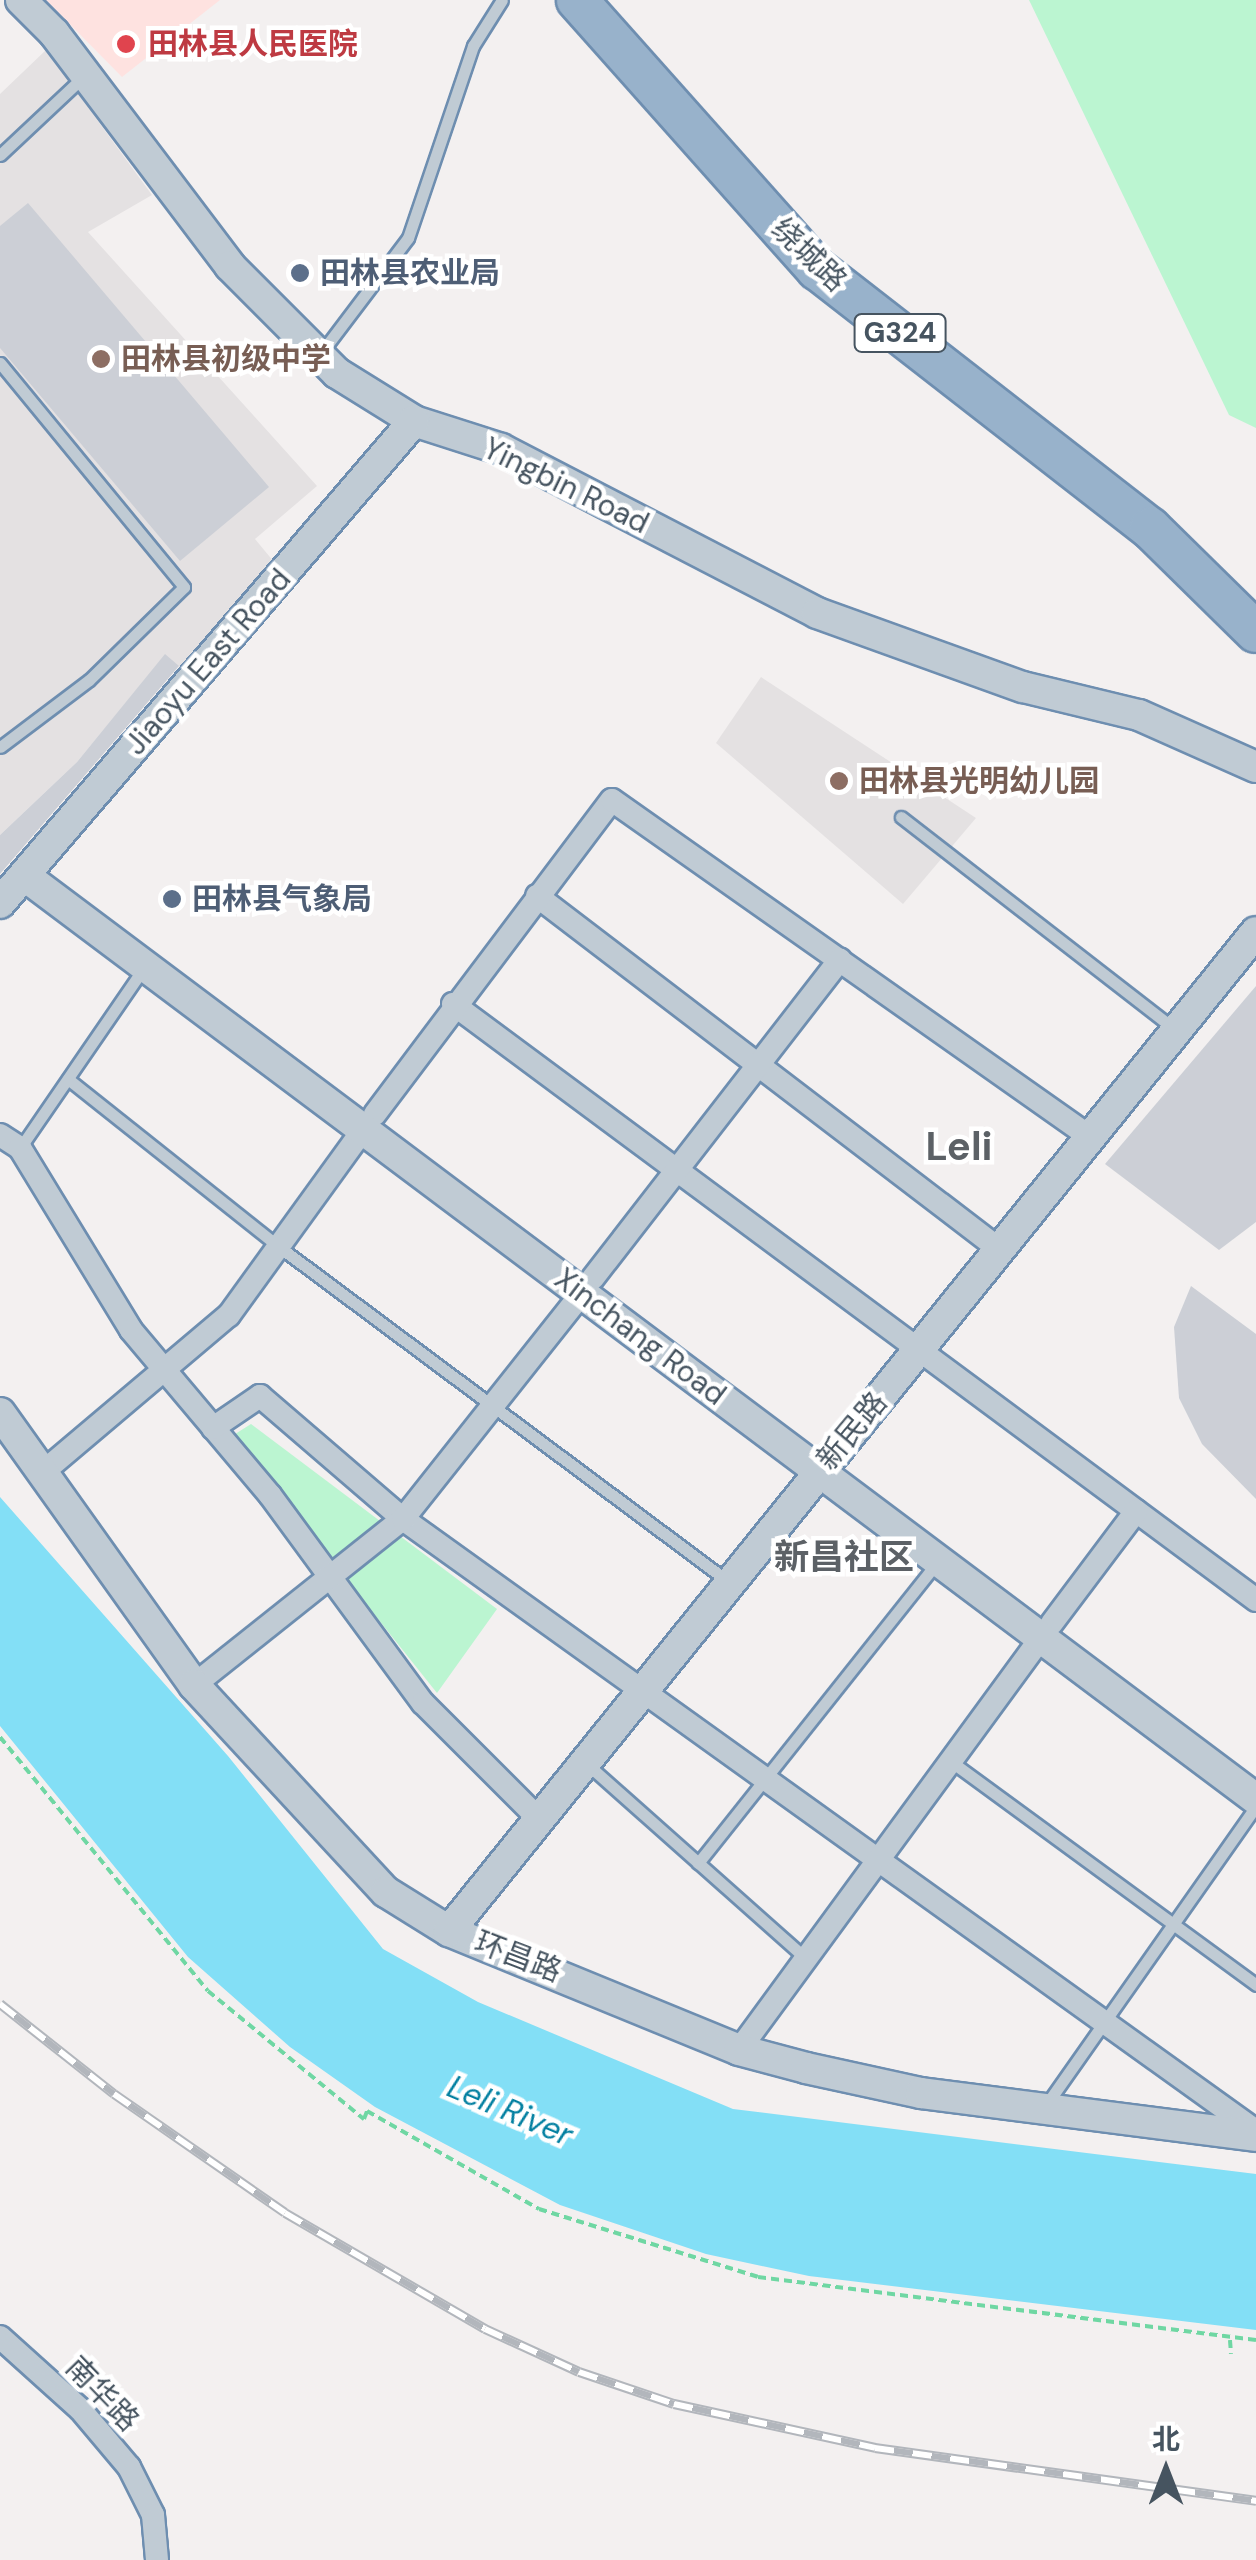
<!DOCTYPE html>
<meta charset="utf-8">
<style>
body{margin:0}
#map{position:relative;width:1256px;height:2560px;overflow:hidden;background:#f3f0f0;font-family:"DM Sans","Noto Sans SC",sans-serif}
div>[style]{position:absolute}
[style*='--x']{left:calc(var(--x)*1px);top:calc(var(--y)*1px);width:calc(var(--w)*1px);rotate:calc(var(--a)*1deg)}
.education>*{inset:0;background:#e4e1e2}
.medical>*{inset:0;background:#fee2e0}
.green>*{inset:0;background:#bbf5d1}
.water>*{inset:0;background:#83dff6}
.building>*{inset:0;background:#cccfd6}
.path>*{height:4px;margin-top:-2px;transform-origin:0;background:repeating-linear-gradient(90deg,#6fd7a3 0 8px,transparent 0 13px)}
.roads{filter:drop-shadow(2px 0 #6e8eb0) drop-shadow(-2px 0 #6e8eb0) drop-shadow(0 2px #6e8eb0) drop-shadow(0 -2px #6e8eb0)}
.service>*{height:11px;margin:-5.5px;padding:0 5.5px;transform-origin:5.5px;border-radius:5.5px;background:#c0cbd4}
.minor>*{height:22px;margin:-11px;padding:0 11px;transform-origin:11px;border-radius:11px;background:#c0cbd4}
.tertiary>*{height:30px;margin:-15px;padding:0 15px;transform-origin:15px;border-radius:15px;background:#c0cbd4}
.trunk>*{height:40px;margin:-20px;padding:0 20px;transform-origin:20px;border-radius:20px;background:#98b2cb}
.rail>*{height:10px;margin-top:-5px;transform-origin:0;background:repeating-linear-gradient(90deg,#fff 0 19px,#b2b6bc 0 38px);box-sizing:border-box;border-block:2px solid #b2b6bc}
.dots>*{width:28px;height:28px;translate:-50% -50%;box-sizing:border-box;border:5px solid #fff;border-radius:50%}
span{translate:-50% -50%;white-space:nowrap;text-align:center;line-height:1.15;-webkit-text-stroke:9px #fff;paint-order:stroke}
.shield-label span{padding:2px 8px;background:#fff;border:2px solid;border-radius:8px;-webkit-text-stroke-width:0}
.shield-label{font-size:28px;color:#465460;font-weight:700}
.health-label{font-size:30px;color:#be3a42;font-weight:700}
.left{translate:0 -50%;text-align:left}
.street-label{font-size:30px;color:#465460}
.service-label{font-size:30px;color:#4e5e75;font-weight:700}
.education-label{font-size:30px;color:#785e54;font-weight:700}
.water-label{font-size:32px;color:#0380a1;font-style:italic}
.quarter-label{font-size:35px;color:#5c6166;font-weight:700}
.district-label{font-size:40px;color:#5c6166;font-weight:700}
.north{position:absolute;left:1116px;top:2420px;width:100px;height:100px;-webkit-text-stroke:8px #fff;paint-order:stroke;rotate:0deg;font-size:28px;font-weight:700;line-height:40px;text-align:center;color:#465460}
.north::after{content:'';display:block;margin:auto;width:35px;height:45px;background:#465460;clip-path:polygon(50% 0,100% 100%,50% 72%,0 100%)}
</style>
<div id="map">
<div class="education">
<i style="clip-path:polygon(46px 50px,152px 195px,88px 232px,317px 486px,255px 539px,279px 568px,183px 670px,165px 655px,77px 762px,0 835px,0 94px)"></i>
<i style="clip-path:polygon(761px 677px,976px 818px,903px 904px,716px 743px)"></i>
</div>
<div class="medical">
<i style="clip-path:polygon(46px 0,220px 0,122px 77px)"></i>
</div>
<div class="green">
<i style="clip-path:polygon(1029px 0,1256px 0,1256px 428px,1229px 415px)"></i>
<i style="clip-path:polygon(251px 1424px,497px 1609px,437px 1693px,232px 1436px)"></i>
</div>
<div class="water">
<i style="clip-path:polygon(0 1497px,228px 1756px,383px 1949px,478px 2002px,733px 2109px,1256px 2174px,1256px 2330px,809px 2276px,706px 2254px,560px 2205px,375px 2107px,290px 2047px,188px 1957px,0 1726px)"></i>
</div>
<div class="building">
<i style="clip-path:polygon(28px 203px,269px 487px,180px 561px,0 348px,0 226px)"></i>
<i style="clip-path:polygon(165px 654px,179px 666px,0 874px,0 835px,77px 762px)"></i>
<i style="clip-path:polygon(1256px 986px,1256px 1222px,1219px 1250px,1105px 1164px)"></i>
<i style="clip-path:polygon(1191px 1286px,1256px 1334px,1256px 1499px,1202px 1444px,1179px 1398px,1174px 1327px)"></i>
</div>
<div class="path">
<i style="--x:0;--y:1737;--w:328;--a:50.7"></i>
<i style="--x:208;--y:1991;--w:202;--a:39.4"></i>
<i style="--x:364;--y:2119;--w:9;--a:-69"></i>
<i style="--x:367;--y:2111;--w:198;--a:29.7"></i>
<i style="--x:539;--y:2209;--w:229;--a:17.2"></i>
<i style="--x:758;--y:2277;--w:502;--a:7.21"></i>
<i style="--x:1230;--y:2340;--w:14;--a:86"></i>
</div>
<div class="roads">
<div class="service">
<i style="--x:0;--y:155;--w:115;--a:-43.2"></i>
<i style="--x:321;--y:353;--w:144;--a:-52.9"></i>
<i style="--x:408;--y:238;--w:203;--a:-71.3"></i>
<i style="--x:473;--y:46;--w:54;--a:-57.8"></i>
<i style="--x:0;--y:363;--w:290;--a:50.6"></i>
<i style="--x:184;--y:587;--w:133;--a:135.6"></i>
<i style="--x:89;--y:680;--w:111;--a:143"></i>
<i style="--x:901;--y:817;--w:344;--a:37.8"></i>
<i style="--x:68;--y:1079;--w:268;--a:38.5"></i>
<i style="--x:278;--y:1246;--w:562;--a:36.69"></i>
<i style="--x:20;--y:1148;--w:221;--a:-55.5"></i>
<i style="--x:949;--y:1760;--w:381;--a:36.2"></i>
<i style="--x:587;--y:1764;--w:289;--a:41.6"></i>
<i style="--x:698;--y:1863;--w:386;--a:-51.5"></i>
<i style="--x:1046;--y:2105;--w:365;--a:-54.9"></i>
</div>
<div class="minor">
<i style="--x:537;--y:896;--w:581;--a:37.38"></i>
<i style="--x:453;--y:1004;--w:1000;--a:36.58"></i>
<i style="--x:375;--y:1114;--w:393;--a:-53"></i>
<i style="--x:612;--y:800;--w:585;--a:35.18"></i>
<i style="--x:0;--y:1135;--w:24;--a:33"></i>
<i style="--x:20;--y:1148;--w:213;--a:58.6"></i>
<i style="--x:131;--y:1330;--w:216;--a:49.9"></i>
<i style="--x:270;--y:1495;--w:258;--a:53.7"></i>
<i style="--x:423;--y:1703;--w:163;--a:45"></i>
<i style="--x:593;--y:1278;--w:403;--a:-52.2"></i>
<i style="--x:213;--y:1428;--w:57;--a:-34.2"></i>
<i style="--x:260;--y:1396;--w:189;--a:40.7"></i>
<i style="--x:403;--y:1519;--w:1050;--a:35.66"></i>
<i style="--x:43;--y:1472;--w:243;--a:-40.2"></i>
<i style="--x:229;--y:1315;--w:228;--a:-54.1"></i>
<i style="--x:1052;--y:1623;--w:140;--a:-53.1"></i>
<i style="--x:194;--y:1685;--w:267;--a:-38.5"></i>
<i style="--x:403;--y:1519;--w:288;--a:-51.6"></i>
<i style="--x:739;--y:2050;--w:511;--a:-53.76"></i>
<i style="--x:0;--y:2337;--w:108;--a:42"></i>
<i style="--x:80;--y:2409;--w:76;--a:49.8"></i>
<i style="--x:129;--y:2467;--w:54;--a:63.4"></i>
<i style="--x:153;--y:2515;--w:45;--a:84.9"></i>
</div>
<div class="tertiary">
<i style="--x:21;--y:0;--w:47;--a:45"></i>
<i style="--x:54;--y:33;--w:292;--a:52.9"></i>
<i style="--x:230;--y:266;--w:151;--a:45"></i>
<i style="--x:337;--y:373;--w:91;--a:31.9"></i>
<i style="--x:414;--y:421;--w:91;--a:17.8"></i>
<i style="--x:501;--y:449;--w:356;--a:27.4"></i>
<i style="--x:817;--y:613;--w:219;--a:19.8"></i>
<i style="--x:1023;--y:687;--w:119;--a:13.6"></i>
<i style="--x:1139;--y:715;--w:128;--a:24"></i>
<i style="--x:25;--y:876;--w:1539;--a:36.86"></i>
<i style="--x:0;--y:903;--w:635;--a:-49.34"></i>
<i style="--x:0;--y:1413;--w:334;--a:54.5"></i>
<i style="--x:194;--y:1685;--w:282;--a:47.2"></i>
<i style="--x:386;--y:1892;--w:74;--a:31.8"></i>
<i style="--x:449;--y:1931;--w:313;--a:22.3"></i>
<i style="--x:739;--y:2050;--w:69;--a:15"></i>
<i style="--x:806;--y:2068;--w:118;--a:12.3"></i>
<i style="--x:921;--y:2093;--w:338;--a:7.3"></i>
<i style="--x:449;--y:1931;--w:1284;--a:-51.07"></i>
</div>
<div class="trunk">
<i style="--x:577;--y:0;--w:361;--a:48.3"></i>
<i style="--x:817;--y:269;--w:422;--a:37.9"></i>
<i style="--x:1150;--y:528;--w:148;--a:44.5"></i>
</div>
</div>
<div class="rail">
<i style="--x:0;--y:2004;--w:145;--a:38.3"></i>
<i style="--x:114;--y:2094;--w:208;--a:34.8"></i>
<i style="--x:285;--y:2213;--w:231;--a:30.1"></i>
<i style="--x:485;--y:2329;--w:103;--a:24.6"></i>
<i style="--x:579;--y:2372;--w:100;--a:18.6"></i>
<i style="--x:674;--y:2404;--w:206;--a:12.3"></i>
<i style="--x:875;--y:2448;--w:385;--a:7.9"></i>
</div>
<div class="dots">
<i style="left:126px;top:44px;background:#e0444e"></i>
<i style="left:300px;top:273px;background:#5c6f8a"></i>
<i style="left:101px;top:359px;background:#8d6e63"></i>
<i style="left:839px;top:781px;background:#8d6e63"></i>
<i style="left:172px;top:899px;background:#5c6f8a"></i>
</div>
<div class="shield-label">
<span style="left:900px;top:333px">G324</span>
</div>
<div class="health-label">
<span class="left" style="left:148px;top:44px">田林县人民医院</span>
</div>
<div class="street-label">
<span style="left:809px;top:255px;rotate:44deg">绕城路</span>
<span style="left:566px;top:486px;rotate:26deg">Yingbin Road</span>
<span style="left:208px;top:662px;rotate:-49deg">Jiaoyu East Road</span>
<span style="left:640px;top:1337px;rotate:37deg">Xinchang Road</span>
<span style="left:852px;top:1431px;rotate:-50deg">新民路</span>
<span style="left:518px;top:1957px;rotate:21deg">环昌路</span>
<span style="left:102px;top:2394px;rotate:46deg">南华路</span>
</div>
<div class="service-label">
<span class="left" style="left:320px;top:273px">田林县农业局</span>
<span class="left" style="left:192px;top:899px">田林县气象局</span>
</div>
<div class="education-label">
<span class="left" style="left:121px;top:359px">田林县初级中学</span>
<span class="left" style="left:859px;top:781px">田林县光明幼儿园</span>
</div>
<div class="water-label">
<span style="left:510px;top:2111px;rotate:23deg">Leli River</span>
</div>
<div class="quarter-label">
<span style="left:844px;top:1557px">新昌社区</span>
</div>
<div class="district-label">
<span style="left:959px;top:1146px">Leli</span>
</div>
<div class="north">北</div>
</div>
